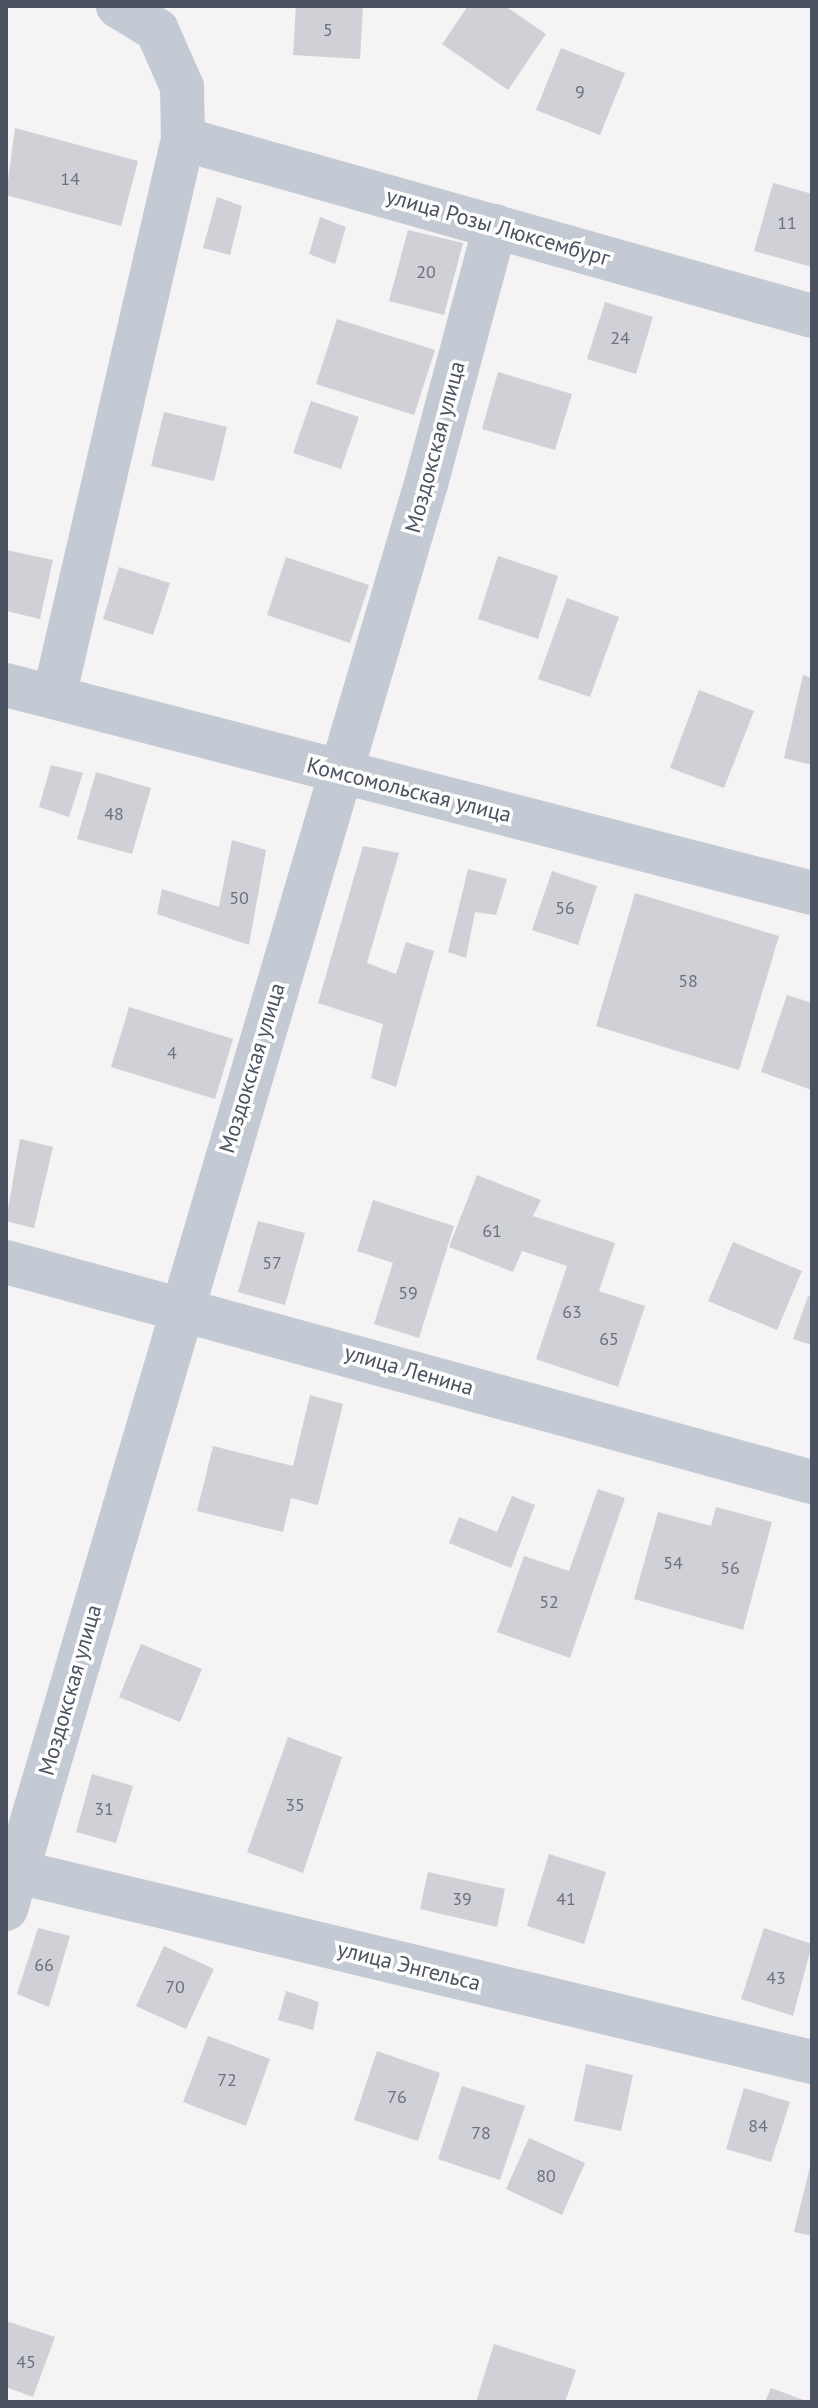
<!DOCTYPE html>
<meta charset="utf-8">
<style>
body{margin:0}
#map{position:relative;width:818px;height:2408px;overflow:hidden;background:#f5f3f3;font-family:"PT Sans",sans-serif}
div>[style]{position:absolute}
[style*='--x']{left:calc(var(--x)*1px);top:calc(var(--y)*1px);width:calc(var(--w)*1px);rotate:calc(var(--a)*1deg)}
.building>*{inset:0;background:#cfd1d7}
.minor>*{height:44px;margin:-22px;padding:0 22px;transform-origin:22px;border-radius:22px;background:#c4cad4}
span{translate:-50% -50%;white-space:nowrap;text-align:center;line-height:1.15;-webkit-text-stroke:7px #fff;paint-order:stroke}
.number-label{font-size:18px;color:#6b727e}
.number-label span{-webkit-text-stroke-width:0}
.street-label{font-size:22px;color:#4a5261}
.frame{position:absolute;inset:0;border:8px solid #4a5261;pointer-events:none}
</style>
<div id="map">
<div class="building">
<i style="clip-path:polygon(296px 6px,363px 6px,360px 59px,293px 55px)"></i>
<i style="clip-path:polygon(468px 6px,505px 6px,546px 34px,508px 90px,442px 44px)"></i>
<i style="clip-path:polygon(561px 48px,625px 73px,600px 135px,536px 110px)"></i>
<i style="clip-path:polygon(15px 128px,138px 161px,121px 226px,6px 195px)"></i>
<i style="clip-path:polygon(773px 183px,812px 194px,812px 267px,754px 251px)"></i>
<i style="clip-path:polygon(217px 197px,242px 206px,230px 255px,203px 248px)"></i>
<i style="clip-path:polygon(320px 217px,346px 227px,335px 264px,309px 254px)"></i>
<i style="clip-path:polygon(408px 230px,463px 243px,444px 315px,389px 301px)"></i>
<i style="clip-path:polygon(605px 302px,653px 317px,636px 374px,587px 359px)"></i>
<i style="clip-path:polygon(337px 319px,435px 350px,414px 415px,316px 384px)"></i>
<i style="clip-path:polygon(498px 372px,572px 394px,555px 450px,482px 429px)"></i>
<i style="clip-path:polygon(311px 401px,359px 417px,341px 469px,293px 453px)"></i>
<i style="clip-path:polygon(164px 412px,227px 427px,214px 481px,151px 466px)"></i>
<i style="clip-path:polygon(6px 550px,53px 560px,40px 619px,6px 611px)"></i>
<i style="clip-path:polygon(498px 556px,558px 576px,538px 639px,478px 619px)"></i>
<i style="clip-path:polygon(286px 557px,369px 585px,350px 643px,267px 615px)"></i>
<i style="clip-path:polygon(119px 567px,170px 583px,153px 635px,103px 619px)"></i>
<i style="clip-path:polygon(567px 598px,619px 617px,590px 697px,538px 679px)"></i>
<i style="clip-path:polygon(803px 675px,812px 678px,812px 765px,784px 758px)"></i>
<i style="clip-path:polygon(699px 690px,754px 711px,724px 788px,670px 768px)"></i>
<i style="clip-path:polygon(51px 765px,83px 773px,69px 817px,39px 807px)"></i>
<i style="clip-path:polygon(96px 772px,151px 788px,132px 854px,77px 839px)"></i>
<i style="clip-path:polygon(232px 840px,266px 850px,249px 945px,157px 914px,162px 889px,219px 907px)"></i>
<i style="clip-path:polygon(363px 846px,399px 853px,367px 963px,396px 974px,406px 942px,434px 951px,396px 1087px,371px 1078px,383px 1024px,318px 1003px)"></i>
<i style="clip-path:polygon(468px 869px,507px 879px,496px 915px,475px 912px,466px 958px,448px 952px)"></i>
<i style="clip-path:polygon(552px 871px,597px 886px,578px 945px,532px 930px)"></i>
<i style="clip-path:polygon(635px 893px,779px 936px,739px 1070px,596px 1026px)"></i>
<i style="clip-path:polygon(787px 995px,812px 1003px,812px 1090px,761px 1072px)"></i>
<i style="clip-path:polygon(129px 1007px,233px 1039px,215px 1099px,111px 1067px)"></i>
<i style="clip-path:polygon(20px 1139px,53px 1147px,34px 1228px,6px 1221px)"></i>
<i style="clip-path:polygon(477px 1175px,541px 1200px,533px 1216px,615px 1243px,599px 1291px,645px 1306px,618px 1387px,536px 1359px,567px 1266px,522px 1251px,513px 1272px,449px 1247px)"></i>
<i style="clip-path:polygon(373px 1200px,454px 1226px,419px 1338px,374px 1324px,393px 1263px,357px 1251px)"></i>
<i style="clip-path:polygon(258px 1221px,305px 1233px,285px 1305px,238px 1292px)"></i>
<i style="clip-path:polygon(733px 1242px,802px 1271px,777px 1330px,708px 1301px)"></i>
<i style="clip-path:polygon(808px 1296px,812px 1297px,812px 1345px,793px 1339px)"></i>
<i style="clip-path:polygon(310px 1395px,343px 1404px,318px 1505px,291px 1498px,283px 1532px,197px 1511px,213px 1446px,293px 1466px)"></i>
<i style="clip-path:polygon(598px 1489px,625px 1498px,570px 1658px,497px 1632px,524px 1556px,569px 1571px)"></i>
<i style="clip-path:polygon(512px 1496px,535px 1505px,511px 1568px,449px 1543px,459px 1517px,497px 1532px)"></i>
<i style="clip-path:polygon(716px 1507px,772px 1522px,743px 1630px,634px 1599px,658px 1512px,711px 1526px)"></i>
<i style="clip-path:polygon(141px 1644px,202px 1669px,180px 1722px,119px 1697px)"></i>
<i style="clip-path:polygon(288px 1737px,342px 1757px,303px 1873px,247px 1852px)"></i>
<i style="clip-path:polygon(92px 1774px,133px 1786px,116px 1843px,76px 1832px)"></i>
<i style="clip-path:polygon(549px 1854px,606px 1872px,584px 1944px,527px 1926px)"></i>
<i style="clip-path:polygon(428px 1872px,505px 1889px,497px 1927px,420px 1909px)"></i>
<i style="clip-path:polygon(38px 1928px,70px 1936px,49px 2007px,17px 1994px)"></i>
<i style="clip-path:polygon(764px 1928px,812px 1944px,793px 2016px,741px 1999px)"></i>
<i style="clip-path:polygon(164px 1946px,214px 1969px,186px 2029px,136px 2006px)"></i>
<i style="clip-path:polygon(286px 1991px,319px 2002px,313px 2030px,278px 2020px)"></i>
<i style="clip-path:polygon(208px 2036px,270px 2059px,246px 2126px,183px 2102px)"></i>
<i style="clip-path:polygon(377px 2051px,440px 2073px,418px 2141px,354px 2120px)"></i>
<i style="clip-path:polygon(586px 2064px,633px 2075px,621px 2131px,574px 2121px)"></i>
<i style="clip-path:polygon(462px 2086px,525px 2106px,500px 2180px,438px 2159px)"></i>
<i style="clip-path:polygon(744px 2088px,790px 2102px,771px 2162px,726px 2149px)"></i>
<i style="clip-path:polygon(529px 2138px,585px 2163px,562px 2215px,506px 2189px)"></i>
<i style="clip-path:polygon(811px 2162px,812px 2162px,812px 2236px,794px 2232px)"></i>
<i style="clip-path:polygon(6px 2321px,55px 2337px,33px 2397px,6px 2387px)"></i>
<i style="clip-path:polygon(494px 2344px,576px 2370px,565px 2402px,476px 2402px)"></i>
<i style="clip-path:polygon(771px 2388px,809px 2402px,765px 2402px)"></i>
</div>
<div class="minor">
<i style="--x:183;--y:139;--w:653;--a:15.72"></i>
<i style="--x:6;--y:685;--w:832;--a:14.47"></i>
<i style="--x:54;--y:697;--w:573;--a:-76.98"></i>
<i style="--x:183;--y:139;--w:52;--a:-91.1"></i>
<i style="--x:182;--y:87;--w:62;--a:-113.7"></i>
<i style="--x:157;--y:30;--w:46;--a:-148.4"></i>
<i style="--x:6;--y:1262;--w:835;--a:15.27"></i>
<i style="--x:6;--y:1869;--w:829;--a:13.47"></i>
<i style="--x:6;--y:1909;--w:1486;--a:-73.58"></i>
<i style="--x:426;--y:484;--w:267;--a:-75"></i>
</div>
<div class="number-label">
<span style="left:328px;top:30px">5</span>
<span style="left:580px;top:92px">9</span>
<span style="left:70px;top:179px">14</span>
<span style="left:787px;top:223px">11</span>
<span style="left:426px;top:272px">20</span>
<span style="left:620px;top:338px">24</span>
<span style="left:114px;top:814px">48</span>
<span style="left:239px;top:898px">50</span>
<span style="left:565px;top:908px">56</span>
<span style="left:688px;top:981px">58</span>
<span style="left:172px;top:1053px">4</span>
<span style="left:492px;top:1231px">61</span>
<span style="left:272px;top:1263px">57</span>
<span style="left:408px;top:1293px">59</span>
<span style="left:572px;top:1312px">63</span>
<span style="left:609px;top:1339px">65</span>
<span style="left:673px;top:1563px">54</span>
<span style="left:730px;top:1568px">56</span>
<span style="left:549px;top:1602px">52</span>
<span style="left:295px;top:1805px">35</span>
<span style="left:104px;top:1809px">31</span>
<span style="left:462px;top:1899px">39</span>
<span style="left:566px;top:1899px">41</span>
<span style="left:44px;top:1965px">66</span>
<span style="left:776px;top:1978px">43</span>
<span style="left:175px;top:1987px">70</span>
<span style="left:227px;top:2080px">72</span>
<span style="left:397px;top:2097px">76</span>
<span style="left:758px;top:2126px">84</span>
<span style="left:481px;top:2133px">78</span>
<span style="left:546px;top:2176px">80</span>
<span style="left:26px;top:2362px">45</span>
</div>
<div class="street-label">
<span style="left:498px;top:227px;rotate:16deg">улица Розы Люксембург</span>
<span style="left:435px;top:447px;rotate:-75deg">Моздокская улица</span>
<span style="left:409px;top:790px;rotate:14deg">Комсомольская улица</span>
<span style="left:252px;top:1068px;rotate:-73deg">Моздокская улица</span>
<span style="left:409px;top:1370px;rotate:16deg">улица Ленина</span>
<span style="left:70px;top:1690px;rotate:-74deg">Моздокская улица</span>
<span style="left:409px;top:1966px;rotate:14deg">улица Энгельса</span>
</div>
<div class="frame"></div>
</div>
